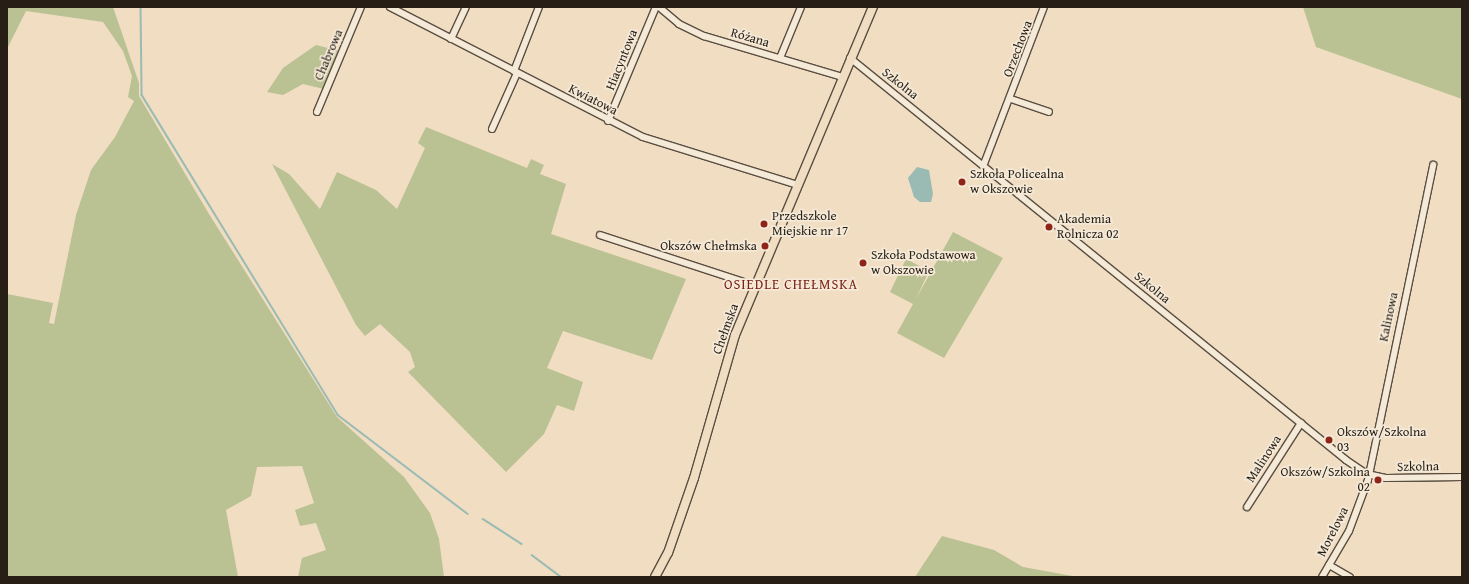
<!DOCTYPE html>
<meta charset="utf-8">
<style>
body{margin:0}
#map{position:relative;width:1469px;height:584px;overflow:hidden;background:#f0ddc2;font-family:"Gentium Book Plus",serif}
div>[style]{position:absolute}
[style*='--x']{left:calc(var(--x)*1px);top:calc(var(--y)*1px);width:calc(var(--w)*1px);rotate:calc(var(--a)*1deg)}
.green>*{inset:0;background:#bac193}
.water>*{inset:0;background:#9abbb4}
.stream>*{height:1.5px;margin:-0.75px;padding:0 0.75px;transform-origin:0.75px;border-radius:0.75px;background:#9abbb4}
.roads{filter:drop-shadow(1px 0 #594e41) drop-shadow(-1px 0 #594e41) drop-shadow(0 1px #594e41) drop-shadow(0 -1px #594e41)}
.minor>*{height:6px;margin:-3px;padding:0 3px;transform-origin:3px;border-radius:3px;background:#f5e9d7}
.major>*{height:8px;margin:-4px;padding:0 4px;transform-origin:4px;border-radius:4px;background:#f0ddc2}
.dots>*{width:11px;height:11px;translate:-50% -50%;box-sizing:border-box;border:2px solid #f5e9d7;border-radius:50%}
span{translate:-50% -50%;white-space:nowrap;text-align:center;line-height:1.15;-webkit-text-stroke:3.5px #f5e9d7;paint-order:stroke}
.street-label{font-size:13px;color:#271f16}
.poi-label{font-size:13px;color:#271f16}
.left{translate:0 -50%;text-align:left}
.right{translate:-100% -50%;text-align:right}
.neighbourhood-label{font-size:14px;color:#7a1f14;letter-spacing:1px}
.frame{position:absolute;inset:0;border:8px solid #271f16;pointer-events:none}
</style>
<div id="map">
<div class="green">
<i style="clip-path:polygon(7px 7px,113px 7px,139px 83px,139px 96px,209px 214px,337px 417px,404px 477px,430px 513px,439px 539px,444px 577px,298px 577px,302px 558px,326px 550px,316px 523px,300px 526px,295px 510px,314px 503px,302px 466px,257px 467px,251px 496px,226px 510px,238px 577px,7px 577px,7px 294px,53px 303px,49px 323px,54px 324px,76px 215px,91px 170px,115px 137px,134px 101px,128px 97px,132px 76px,123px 51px,103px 22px,26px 11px,7px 49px)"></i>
<i style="clip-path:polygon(1303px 7px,1462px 7px,1462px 99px,1316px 47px)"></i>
<i style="clip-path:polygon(316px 45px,340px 51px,324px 89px,303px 84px,283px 95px,267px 92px,283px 68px)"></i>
<i style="clip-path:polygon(426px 127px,527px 168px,531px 159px,544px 165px,540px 174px,566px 184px,551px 234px,686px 279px,652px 360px,563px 331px,547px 368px,583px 382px,574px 411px,557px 405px,544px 434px,506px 472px,408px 372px,415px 367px,410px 352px,380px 324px,365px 336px,356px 325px,272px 164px,289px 174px,320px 209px,337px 172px,376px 190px,397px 209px,425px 148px,418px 143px)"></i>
<i style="clip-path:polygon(953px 232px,1003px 258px,944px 358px,897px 333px,913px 304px,890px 292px,906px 259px,929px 271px,916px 299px)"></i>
<i style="clip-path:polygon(942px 536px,994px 550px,1023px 567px,1078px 577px,915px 577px)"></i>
</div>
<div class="water">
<i style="clip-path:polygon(917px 167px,929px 170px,933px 194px,931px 202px,920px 202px,914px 197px,908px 178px)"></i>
</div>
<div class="stream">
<i style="--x:141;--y:7;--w:88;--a:89.3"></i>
<i style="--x:142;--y:95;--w:375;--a:58.5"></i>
<i style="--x:338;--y:415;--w:163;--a:37.3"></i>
<i style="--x:483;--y:519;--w:46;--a:32.7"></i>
<i style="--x:532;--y:555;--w:36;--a:37"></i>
</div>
<div class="roads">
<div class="minor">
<i style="--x:390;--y:7;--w:284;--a:27.2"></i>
<i style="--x:643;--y:137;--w:162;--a:17.2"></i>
<i style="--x:659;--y:7;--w:26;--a:40"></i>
<i style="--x:679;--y:24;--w:28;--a:26"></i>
<i style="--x:704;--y:36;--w:144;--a:16.5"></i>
<i style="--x:451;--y:39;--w:35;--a:-65"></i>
<i style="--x:780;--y:58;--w:55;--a:-67.6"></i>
<i style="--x:850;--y:58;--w:638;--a:39.02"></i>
<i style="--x:1346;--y:460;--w:25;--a:34"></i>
<i style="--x:1367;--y:474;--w:19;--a:12"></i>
<i style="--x:1386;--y:478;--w:76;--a:-0.8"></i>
<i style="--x:514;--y:71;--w:69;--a:-68.7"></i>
<i style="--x:1011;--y:99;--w:40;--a:18.9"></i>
<i style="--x:317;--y:112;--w:114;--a:-67.3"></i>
<i style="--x:608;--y:121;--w:124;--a:-67.2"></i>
<i style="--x:492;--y:129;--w:61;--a:-65.9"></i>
<i style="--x:984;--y:164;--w:168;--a:-69.1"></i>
<i style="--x:600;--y:235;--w:164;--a:18.1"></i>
<i style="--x:1247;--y:507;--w:100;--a:-57.3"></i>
<i style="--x:1329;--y:565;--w:24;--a:30"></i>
<i style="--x:1322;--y:577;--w:53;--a:-59.6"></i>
<i style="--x:1349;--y:531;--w:54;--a:-69.6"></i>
<i style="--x:1368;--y:480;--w:322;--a:-78.3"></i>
</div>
<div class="major">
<i style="--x:655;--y:577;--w:27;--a:-62"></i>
<i style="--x:668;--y:553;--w:79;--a:-70.9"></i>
<i style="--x:694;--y:478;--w:149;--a:-74"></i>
<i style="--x:735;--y:335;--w:356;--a:-67.2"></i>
</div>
</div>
<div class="dots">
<i style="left:962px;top:182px;background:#8f2418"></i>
<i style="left:764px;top:224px;background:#8f2418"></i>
<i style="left:1049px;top:227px;background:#8f2418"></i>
<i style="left:765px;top:246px;background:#8f2418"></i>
<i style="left:863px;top:263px;background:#8f2418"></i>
<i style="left:1329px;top:440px;background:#8f2418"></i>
<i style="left:1378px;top:480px;background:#8f2418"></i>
</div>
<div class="street-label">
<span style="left:750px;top:38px;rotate:16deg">Różana</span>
<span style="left:1018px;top:49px;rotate:-69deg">Orzechowa</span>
<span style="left:329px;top:55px;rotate:-67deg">Chabrowa</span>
<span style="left:622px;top:60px;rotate:-68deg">Hiacyntowa</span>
<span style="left:900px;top:84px;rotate:38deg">Szkolna</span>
<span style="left:593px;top:100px;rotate:27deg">Kwiatowa</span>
<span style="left:1152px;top:288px;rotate:39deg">Szkolna</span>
<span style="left:1389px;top:317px;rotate:-78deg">Kalinowa</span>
<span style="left:726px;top:329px;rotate:-70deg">Chełmska</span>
<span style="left:1264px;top:459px;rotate:-57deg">Malinowa</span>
<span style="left:1418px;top:467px;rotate:-1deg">Szkolna</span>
<span style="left:1333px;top:532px;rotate:-63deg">Morelowa</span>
</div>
<div class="poi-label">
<span class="left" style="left:970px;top:182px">Szkoła Policealna<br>w Okszowie</span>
<span class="left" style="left:772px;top:224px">Przedszkole<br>Miejskie nr 17</span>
<span class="left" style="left:1057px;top:227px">Akademia<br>Rolnicza 02</span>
<span class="right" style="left:757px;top:246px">Okszów Chełmska</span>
<span class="left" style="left:871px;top:263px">Szkoła Podstawowa<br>w Okszowie</span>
<span class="left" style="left:1337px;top:440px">Okszów/Szkolna<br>03</span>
<span class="right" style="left:1370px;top:480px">Okszów/Szkolna<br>02</span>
</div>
<div class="neighbourhood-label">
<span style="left:791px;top:284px">OSIEDLE CHEŁMSKA</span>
</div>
<div class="frame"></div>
</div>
